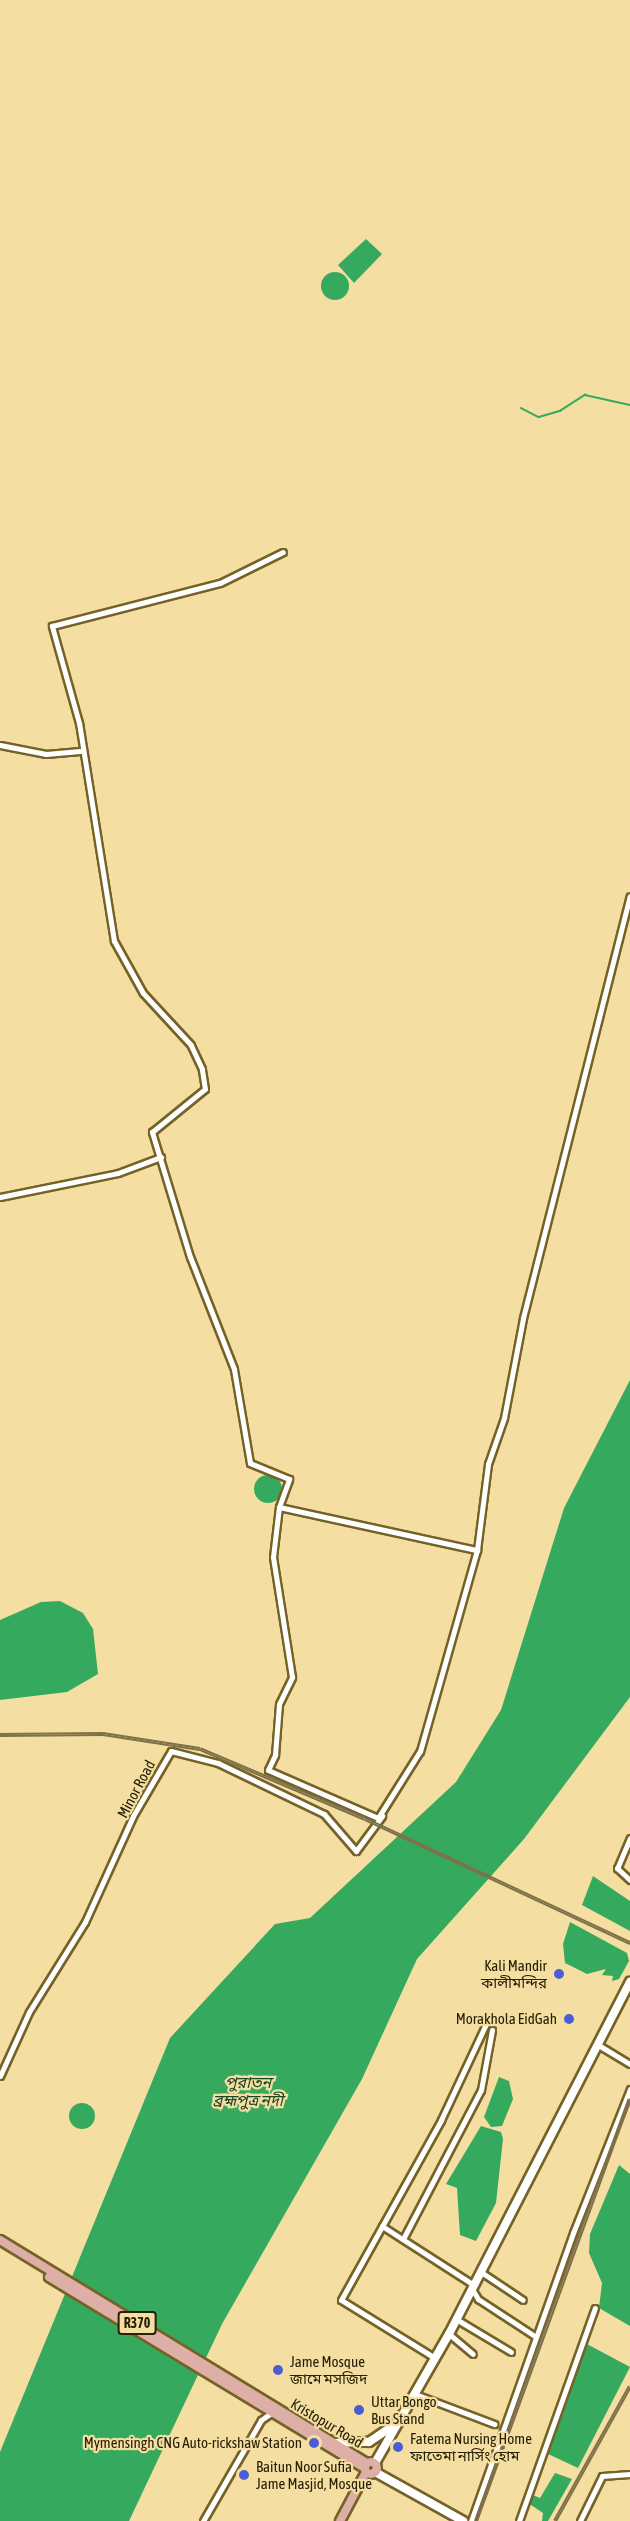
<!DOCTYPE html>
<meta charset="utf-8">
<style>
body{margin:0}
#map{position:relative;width:630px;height:2521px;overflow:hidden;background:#f4dea1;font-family:"Asap Condensed","Noto Sans Bengali",sans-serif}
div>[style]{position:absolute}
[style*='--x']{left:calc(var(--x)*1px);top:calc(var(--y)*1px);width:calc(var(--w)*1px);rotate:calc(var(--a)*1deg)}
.water>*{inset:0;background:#35aa5f}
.round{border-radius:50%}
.stream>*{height:1.5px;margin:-0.75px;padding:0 0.75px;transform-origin:0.75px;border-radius:0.75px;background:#35aa5f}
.roads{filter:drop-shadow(2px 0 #756226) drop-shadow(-2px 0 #756226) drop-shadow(0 2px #756226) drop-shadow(0 -2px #756226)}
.street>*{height:5px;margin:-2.5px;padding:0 2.5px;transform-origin:2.5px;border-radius:2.5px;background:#fff}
.secondary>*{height:8px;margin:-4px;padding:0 4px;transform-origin:4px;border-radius:4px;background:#fff}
.primary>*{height:8px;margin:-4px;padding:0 4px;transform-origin:4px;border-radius:4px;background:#ddafa6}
.primary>.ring{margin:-4px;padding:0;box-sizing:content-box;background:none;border:8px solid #ddafa6;border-radius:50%}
.rail>*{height:4px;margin-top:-2px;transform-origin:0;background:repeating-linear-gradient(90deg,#f4dea1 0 4.5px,#7e7048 0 9px);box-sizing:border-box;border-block:2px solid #7e7048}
.dots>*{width:16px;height:16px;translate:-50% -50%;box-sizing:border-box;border:3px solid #f4dea1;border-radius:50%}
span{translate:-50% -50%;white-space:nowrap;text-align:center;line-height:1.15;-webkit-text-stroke:4.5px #f4dea1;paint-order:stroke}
.shield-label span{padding:2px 4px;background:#f4dea1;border:2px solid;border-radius:4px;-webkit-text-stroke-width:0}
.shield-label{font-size:14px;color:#282007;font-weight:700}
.street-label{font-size:15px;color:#282007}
.poi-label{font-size:15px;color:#282007}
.right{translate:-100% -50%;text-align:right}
.left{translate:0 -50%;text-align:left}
.water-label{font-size:16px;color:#184526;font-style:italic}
</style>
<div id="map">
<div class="water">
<i style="clip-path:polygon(366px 239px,382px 254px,354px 283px,338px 265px)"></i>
<i class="round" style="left:321px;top:272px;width:28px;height:28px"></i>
<i style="clip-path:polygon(630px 1380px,630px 1697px,524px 1839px,417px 1959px,362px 2079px,222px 2324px,129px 2521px,0 2521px,0 2452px,170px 2038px,275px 1924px,310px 1918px,456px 1782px,501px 1710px,564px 1508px)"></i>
<i class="round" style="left:254px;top:1475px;width:28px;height:28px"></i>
<i style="clip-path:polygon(60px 1601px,83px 1613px,93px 1629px,98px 1674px,67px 1692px,0 1700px,0 1620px,41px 1602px)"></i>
<i style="clip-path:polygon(593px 1876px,630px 1901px,630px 1931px,582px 1905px)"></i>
<i style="clip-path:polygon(570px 1922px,627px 1953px,629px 1961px,619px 1979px,612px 1981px,613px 1976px,602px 1975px,606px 1969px,587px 1974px,565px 1963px,563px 1944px)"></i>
<i style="clip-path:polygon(499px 2077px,509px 2081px,513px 2099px,502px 2126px,491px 2127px,484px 2117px)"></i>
<i class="round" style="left:69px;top:2103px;width:26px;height:26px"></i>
<i style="clip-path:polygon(481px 2126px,501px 2132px,503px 2139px,496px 2203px,476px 2241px,460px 2235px,457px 2188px,446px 2184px)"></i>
<i style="clip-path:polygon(619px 2165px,630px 2174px,630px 2326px,599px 2308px,602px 2283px,589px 2253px,590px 2234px)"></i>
<i style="clip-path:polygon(585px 2343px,630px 2367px,578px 2468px,548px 2454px)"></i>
<i style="clip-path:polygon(555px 2473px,572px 2479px,548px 2521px,542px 2521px,543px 2513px,528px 2503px,533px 2495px,540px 2498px)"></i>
</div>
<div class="stream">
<i style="--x:521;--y:408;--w:20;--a:27"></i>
<i style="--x:539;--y:417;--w:22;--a:-16"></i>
<i style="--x:560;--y:411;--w:30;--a:-33"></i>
<i style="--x:585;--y:395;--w:46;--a:12.5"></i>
</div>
<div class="roads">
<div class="street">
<i style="--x:0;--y:745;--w:47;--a:11.1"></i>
<i style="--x:46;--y:754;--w:34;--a:-5"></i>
<i style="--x:0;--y:1197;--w:120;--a:-11.5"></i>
<i style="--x:118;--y:1173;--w:46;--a:-20.4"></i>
<i style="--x:279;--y:1507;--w:30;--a:-70"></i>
<i style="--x:289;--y:1479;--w:42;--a:-157.7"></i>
<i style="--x:250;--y:1463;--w:95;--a:-99.7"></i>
<i style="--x:234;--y:1369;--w:120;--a:-111.4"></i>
<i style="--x:190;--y:1257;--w:131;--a:-106.9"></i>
<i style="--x:152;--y:1132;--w:68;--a:-39.1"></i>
<i style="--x:205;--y:1089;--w:20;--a:-99"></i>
<i style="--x:202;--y:1069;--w:26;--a:-115"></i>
<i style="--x:191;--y:1045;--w:71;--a:-132.7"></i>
<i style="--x:143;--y:993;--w:60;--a:-119.1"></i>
<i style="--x:114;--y:941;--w:221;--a:-99.1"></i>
<i style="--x:79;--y:723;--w:101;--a:-105.6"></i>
<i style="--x:52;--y:626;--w:173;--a:-14.4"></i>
<i style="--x:220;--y:583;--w:70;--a:-26.2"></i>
<i style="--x:477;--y:1550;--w:209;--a:105.8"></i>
<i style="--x:420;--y:1751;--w:79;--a:122.1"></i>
<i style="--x:378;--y:1818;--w:120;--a:-156.4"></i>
<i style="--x:268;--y:1770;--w:17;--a:-65"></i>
<i style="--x:275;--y:1755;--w:51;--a:-85.5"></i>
<i style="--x:279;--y:1704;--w:30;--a:-64"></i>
<i style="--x:292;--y:1677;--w:121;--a:-99"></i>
<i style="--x:273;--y:1557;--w:50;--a:-83.2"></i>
<i style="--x:279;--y:1507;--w:203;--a:12.3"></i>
<i style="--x:477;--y:1550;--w:87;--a:-82.7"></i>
<i style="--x:488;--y:1464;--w:49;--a:-70.8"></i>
<i style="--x:504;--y:1418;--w:102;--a:-79.2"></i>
<i style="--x:523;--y:1318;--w:435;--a:-75.8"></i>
<i style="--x:630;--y:1838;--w:33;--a:113"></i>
<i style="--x:617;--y:1868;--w:18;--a:43"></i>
<i style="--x:600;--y:2046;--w:35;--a:31"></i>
<i style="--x:0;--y:2076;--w:70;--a:-65.6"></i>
<i style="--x:29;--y:2012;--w:106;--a:-58.1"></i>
<i style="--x:85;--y:1922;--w:116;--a:-65.6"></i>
<i style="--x:133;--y:1816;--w:75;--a:-59.7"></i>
<i style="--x:171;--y:1751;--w:49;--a:14.3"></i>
<i style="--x:218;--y:1763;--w:118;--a:25.7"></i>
<i style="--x:324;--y:1814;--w:49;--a:49.1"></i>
<i style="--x:356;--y:1851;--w:44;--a:-53.4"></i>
<i style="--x:382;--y:2226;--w:109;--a:32.7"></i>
<i style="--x:403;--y:2239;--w:168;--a:-62.4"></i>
<i style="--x:481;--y:2090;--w:61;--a:-79.6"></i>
<i style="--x:481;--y:2272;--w:50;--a:33.7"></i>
<i style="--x:472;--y:2289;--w:12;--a:59"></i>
<i style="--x:478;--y:2299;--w:69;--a:33.2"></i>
<i style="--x:456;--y:2319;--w:64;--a:31"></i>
<i style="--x:449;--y:2334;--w:31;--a:40"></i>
<i style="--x:435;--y:2358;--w:110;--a:-148.3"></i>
<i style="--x:341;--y:2300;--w:206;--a:-60.9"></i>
<i style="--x:441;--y:2120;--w:106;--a:-64.9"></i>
<i style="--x:415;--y:2394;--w:85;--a:20.8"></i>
<i style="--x:203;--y:2521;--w:116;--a:-60.1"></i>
<i style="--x:261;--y:2420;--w:12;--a:-35"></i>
<i style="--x:471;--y:2521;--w:306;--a:-70.5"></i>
<i style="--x:573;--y:2233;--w:155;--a:-68.4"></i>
<i style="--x:519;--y:2521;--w:226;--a:-70.4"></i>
<i style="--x:580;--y:2521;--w:50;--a:-63.9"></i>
<i style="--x:602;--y:2476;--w:28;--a:-4"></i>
</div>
<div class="secondary">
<i style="--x:336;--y:2443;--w:33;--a:-2"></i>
<i style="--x:369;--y:2442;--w:32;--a:-34"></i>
<i style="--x:375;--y:2463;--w:149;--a:-60.2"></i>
<i style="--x:449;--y:2334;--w:396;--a:-62.8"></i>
<i style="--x:375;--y:2472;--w:101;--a:29.1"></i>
</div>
<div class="primary">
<i style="--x:0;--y:2240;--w:429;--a:31.3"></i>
<i style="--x:49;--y:2277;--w:369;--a:31.2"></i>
<i class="ring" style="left:365px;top:2462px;width:4px;height:4px"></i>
<i style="--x:340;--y:2521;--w:55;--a:-62"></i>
</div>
</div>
<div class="rail">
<i style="--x:0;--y:1735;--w:103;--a:-0.6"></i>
<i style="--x:103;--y:1734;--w:98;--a:8.8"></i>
<i style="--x:200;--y:1749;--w:179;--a:23"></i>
<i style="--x:365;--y:1819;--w:293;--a:25.1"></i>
<i style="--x:476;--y:2521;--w:449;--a:-70"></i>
<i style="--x:555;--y:2521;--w:154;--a:-60.9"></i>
</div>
<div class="dots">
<i style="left:559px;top:1974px;background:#495ed3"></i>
<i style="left:569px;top:2019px;background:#495ed3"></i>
<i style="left:278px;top:2370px;background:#495ed3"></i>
<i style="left:359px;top:2410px;background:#495ed3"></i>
<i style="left:314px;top:2443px;background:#495ed3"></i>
<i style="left:398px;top:2447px;background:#495ed3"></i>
<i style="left:244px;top:2475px;background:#495ed3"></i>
</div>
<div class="shield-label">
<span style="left:137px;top:2323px">R370</span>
</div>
<div class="street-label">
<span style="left:136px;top:1789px;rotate:-62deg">Minor Road</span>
<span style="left:327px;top:2423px;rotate:31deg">Kristopur Road</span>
</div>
<div class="poi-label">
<span class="right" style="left:547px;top:1974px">Kali Mandir<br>কালীমন্দির</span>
<span class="right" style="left:557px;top:2019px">Morakhola EidGah</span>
<span class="left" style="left:290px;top:2370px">Jame Mosque<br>জামে মসজিদ</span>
<span class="left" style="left:371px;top:2410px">Uttar Bongo<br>Bus Stand</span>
<span class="left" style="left:410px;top:2447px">Fatema Nursing Home<br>ফাতেমা নার্সিং হোম</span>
<span class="right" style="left:302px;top:2443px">Mymensingh CNG Auto-rickshaw Station</span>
<span class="left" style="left:256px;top:2475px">Baitun Noor Sufia<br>Jame Masjid, Mosque</span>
</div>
<div class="water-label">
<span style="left:248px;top:2091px">পুরাতন<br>ব্রহ্মপুত্র নদী</span>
</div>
</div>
